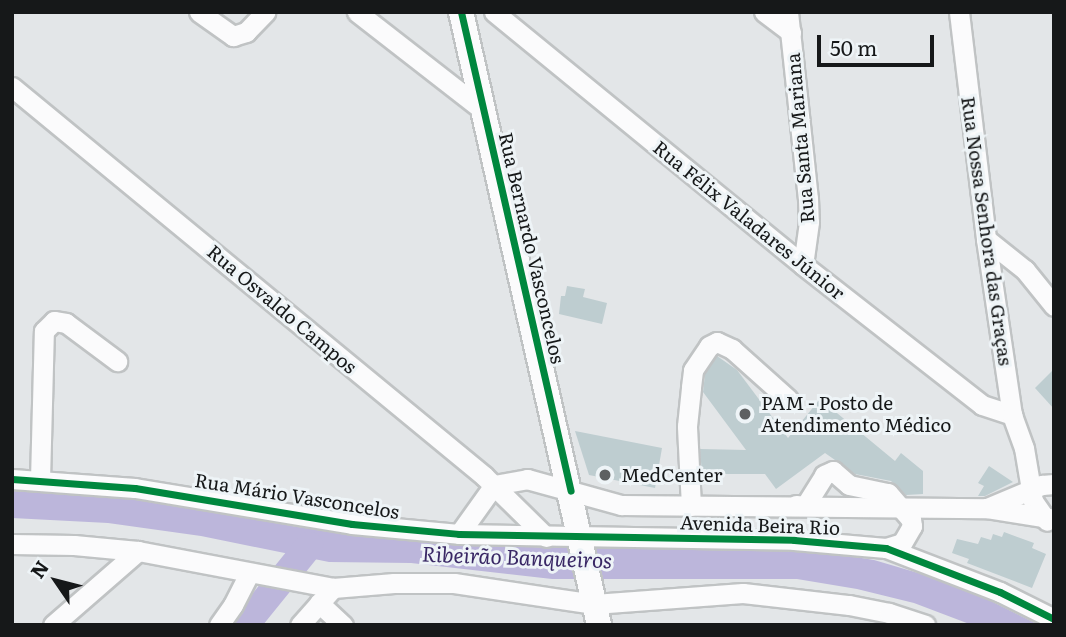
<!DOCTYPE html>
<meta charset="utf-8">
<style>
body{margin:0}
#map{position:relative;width:1066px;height:637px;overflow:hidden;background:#e3e6e8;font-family:Literata,serif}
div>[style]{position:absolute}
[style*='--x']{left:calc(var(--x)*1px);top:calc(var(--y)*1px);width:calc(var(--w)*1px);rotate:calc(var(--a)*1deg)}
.water>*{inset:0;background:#bcb6db}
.river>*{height:28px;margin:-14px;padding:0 14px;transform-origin:14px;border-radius:14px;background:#bcb6db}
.building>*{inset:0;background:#becdd0}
.roads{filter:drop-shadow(2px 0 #c0c3c4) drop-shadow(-2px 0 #c0c3c4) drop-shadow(0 2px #c0c3c4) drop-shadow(0 -2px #c0c3c4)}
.minor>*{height:19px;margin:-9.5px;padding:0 9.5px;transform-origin:9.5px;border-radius:9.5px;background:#fbfbfc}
.major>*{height:24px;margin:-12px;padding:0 12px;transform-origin:12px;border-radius:12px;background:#fbfbfc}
.cycleway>*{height:7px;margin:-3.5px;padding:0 3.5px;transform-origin:3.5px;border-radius:3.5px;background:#00873e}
.dots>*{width:19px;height:19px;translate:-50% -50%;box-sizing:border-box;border:4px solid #eef4f7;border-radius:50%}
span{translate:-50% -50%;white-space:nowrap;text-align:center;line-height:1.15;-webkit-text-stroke:6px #eef4f7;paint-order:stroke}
.street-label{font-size:19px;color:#161819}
.poi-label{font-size:19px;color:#161819}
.left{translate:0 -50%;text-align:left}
.water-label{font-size:21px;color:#392865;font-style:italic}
.frame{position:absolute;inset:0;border:14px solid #161819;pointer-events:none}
.north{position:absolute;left:21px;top:546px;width:70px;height:70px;-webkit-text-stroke:5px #eef4f7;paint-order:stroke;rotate:305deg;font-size:19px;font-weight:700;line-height:28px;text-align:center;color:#161819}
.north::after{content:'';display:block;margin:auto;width:24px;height:32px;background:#161819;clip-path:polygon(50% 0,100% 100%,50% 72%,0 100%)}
.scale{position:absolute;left:817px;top:35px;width:117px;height:32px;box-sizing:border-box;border:4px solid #161819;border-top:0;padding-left:9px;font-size:21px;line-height:24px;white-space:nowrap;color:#161819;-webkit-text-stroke:5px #eef4f7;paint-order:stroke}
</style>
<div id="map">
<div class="water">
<i style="clip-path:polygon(12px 491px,95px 494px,167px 503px,298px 527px,457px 543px,552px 548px,730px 548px,837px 554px,874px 560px,925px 575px,977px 594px,1039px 625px,972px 625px,914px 603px,857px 589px,797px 579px,552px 579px,411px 563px,329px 562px,201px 536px,108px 523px,12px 518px)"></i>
</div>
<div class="river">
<i style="--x:245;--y:625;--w:102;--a:-51"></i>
</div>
<div class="building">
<i style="clip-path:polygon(567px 286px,585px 289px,583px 297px,607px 303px,602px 324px,559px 314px,561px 296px,565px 296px)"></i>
<i style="clip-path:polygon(717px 356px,737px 370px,788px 438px,820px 399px,895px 461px,901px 453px,923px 471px,923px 494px,906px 495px,891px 481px,855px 474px,825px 453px,776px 489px,765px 474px,702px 474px,700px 449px,746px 450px,703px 392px,705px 374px)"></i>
<i style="clip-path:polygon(1054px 369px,1054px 409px,1035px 388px)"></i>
<i style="clip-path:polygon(575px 431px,662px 448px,655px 488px,589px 475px)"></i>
<i style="clip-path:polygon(989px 466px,1013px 482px,985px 496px,978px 496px,984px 486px,978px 483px)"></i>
<i style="clip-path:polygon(1004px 532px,1034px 543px,1032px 548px,1046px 554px,1032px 588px,967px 563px,969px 559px,952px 553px,957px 539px,978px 544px,981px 537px,991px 540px,993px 534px,1002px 537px)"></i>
</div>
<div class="roads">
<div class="minor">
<i style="--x:199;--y:12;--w:42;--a:35.2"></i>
<i style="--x:233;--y:36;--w:14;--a:-17"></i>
<i style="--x:246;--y:32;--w:28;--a:-46"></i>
<i style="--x:357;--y:12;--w:161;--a:37.9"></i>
<i style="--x:494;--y:12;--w:399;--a:39.3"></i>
<i style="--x:803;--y:265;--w:227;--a:38"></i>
<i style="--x:982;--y:405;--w:32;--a:18"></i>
<i style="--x:764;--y:12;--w:34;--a:37"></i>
<i style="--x:788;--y:12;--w:187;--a:83.9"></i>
<i style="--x:808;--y:198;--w:24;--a:88"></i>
<i style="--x:809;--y:222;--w:43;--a:97.9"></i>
<i style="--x:959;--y:12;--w:229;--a:83.2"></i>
<i style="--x:986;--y:239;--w:178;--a:81.6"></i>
<i style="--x:1012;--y:415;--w:35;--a:70"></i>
<i style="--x:1024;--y:448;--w:54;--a:80.4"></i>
<i style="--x:1033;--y:501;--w:24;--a:55"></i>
<i style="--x:12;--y:87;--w:612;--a:39.49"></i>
<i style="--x:484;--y:476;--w:87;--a:44.5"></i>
<i style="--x:986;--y:239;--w:50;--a:38.5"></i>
<i style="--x:1025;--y:270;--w:46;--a:51.1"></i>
<i style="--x:12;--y:479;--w:123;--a:4.2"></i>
<i style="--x:135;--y:488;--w:220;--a:9.4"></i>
<i style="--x:352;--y:524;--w:107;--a:5.3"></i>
<i style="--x:459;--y:534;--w:335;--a:1"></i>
<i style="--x:794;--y:540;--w:92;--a:5"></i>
<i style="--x:886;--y:548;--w:122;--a:21.1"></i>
<i style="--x:1000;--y:592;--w:60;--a:26.6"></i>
<i style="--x:40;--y:480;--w:149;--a:-88.5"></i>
<i style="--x:44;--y:331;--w:14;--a:-45"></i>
<i style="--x:54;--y:321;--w:12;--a:9"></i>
<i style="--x:66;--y:323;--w:64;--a:36.7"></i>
<i style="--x:796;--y:505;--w:9;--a:6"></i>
<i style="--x:805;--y:506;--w:36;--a:-58"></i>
<i style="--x:824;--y:475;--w:10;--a:-24"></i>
<i style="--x:833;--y:471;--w:21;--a:41"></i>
<i style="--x:849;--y:485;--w:40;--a:12"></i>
<i style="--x:888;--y:493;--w:35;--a:49"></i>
<i style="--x:911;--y:519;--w:7;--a:82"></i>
<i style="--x:912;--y:526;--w:20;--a:120"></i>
<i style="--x:902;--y:543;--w:17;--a:163"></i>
<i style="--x:691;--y:506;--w:80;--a:-92.9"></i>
<i style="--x:687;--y:426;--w:39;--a:-84"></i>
<i style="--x:691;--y:387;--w:17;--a:-83"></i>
<i style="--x:693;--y:370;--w:29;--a:-56"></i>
<i style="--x:709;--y:346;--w:9;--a:-27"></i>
<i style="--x:717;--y:342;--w:17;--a:25"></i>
<i style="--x:732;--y:349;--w:75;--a:41.8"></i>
<i style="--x:987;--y:508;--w:60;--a:-22.7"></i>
<i style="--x:1042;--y:485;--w:12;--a:-5"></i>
<i style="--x:459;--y:534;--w:60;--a:-54.5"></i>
<i style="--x:494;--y:485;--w:34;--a:-10"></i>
<i style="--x:527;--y:479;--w:98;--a:15.5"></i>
<i style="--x:621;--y:505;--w:366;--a:0.5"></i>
<i style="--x:987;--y:508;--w:68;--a:9.3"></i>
<i style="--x:12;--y:544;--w:62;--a:0.9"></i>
<i style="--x:74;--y:545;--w:64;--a:5.4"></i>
<i style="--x:138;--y:551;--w:198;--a:10.7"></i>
<i style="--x:333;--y:588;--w:61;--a:-4.7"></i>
<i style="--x:394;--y:583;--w:60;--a:0"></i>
<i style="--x:454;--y:583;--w:142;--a:8.5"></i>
<i style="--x:594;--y:604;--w:149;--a:-4.2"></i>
<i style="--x:743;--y:593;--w:107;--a:6.5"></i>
<i style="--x:849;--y:605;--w:41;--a:11.3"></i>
<i style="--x:889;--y:613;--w:38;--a:18"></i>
<i style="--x:319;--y:603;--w:33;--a:43"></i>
<i style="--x:53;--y:625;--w:113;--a:-41"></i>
<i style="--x:219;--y:625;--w:24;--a:-55"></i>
<i style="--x:233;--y:605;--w:36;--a:-63"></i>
<i style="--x:300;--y:625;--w:50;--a:-48.3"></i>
</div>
<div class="major">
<i style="--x:461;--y:12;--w:628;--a:77.31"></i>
</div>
</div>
<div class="cycleway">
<i style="--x:461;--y:12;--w:491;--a:77.1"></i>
<i style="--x:12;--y:479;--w:123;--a:4.2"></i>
<i style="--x:135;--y:488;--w:220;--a:9.4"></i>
<i style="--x:352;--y:524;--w:107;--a:5.3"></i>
<i style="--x:459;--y:534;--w:335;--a:1"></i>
<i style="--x:794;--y:540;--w:92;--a:5"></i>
<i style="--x:886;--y:548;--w:122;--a:21.1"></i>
<i style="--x:1000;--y:592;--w:60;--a:26.6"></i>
</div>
<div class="dots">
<i style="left:745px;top:414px;background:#5e6061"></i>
<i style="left:605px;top:475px;background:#5e6061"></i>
</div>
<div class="street-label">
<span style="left:800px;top:138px;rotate:-95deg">Rua Santa Mariana</span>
<span style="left:749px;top:220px;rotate:39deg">Rua Félix Valadares Júnior</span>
<span style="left:987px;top:231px;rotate:82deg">Rua Nossa Senhora das Graças</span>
<span style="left:532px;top:248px;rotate:77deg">Rua Bernardo Vasconcelos</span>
<span style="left:282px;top:309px;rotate:40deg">Rua Osvaldo Campos</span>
<span style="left:297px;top:496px;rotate:9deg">Rua Mário Vasconcelos</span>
<span style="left:760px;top:525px;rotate:2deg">Avenida Beira Rio</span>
</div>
<div class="poi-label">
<span class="left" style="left:761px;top:414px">PAM - Posto de<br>Atendimento Médico</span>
<span class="left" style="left:621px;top:475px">MedCenter</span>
</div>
<div class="water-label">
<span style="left:517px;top:556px;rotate:2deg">Ribeirão Banqueiros</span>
</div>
<div class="frame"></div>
<div class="north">N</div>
<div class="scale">50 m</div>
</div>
